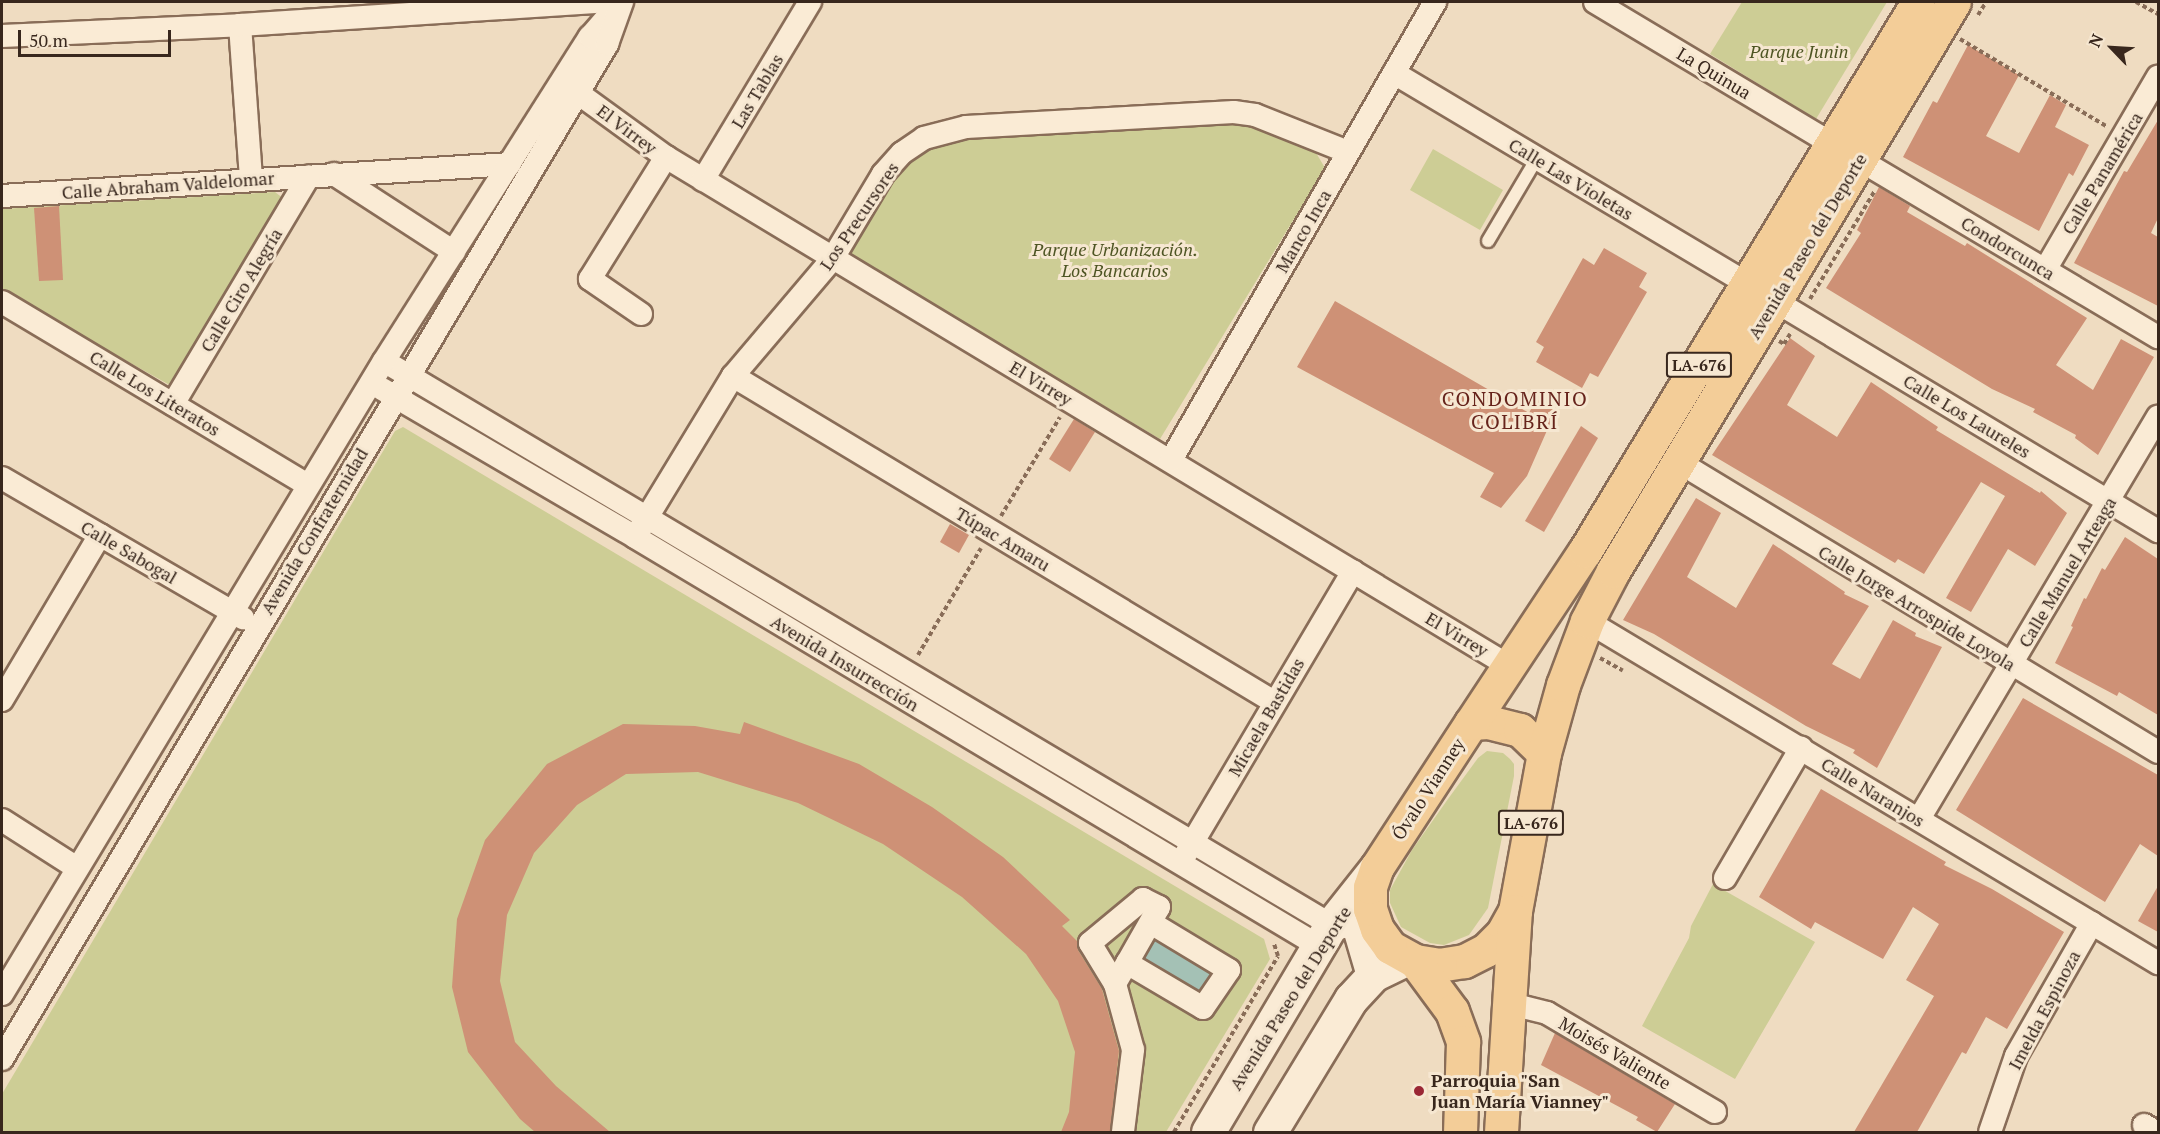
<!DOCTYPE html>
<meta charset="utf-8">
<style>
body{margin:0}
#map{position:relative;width:2160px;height:1134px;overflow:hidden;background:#efdcc1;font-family:"PT Serif",serif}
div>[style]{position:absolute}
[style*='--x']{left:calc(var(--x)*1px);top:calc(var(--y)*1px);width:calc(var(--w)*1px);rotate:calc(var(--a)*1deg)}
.green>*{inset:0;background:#cdcd95}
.water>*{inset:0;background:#a4c1b5}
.building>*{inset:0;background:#ce9176}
.path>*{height:4px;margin-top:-2px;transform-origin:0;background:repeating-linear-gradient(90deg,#896d58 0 4.5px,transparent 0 7.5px)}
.roads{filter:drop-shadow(2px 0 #896d58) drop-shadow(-2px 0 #896d58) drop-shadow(0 2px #896d58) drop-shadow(0 -2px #896d58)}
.lane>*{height:12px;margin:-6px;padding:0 6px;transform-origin:6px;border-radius:6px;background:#faebd5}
.street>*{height:22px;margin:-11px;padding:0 11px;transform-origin:11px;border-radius:11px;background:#faebd5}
.secondary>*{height:33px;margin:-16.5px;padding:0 16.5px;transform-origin:16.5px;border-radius:16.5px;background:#faebd5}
.primary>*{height:33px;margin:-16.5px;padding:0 16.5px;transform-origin:16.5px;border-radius:16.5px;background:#f3cd98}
.dots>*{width:16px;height:16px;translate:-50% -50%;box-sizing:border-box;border:3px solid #f6e7d1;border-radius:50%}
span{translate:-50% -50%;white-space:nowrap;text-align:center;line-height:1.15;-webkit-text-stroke:6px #f6e7d1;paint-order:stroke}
.shield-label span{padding:2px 4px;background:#f6e7d1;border:2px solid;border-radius:4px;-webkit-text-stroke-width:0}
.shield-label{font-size:16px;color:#38271d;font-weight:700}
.park-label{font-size:18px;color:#4e5523;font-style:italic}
.street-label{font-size:18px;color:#38271d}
.poi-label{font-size:18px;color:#38271d;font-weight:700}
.left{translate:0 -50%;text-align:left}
.neighbourhood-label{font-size:20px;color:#66231b;letter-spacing:1.5px}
.frame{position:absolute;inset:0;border:3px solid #38271d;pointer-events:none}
.north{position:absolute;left:2082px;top:18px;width:60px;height:60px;-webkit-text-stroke:4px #f6e7d1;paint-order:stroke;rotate:295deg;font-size:16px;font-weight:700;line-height:24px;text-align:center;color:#38271d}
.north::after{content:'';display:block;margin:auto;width:21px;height:27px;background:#38271d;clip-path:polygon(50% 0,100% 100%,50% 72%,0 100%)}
.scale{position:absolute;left:18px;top:30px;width:153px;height:27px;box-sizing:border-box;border:3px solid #38271d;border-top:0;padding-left:8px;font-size:18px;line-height:21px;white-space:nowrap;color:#38271d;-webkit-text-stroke:4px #f6e7d1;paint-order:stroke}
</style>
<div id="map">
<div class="green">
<i style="clip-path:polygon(1742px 2px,1887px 2px,1816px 119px,1710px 54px)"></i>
<i style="clip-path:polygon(1238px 121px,1315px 151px,1325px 168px,1160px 439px,847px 253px,890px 179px,911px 156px,936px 144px,960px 139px)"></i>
<i style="clip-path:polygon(1433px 149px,1503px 190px,1480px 230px,1410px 190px)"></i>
<i style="clip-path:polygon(275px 192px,284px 199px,175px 388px,2px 291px,2px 209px)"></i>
<i style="clip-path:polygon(403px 427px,1264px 939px,1270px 959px,1166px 1132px,2px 1132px,2px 1094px,395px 431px)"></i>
<i style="clip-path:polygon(1487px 751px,1503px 753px,1510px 759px,1514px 764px,1514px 776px,1488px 908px,1469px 935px,1444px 945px,1430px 943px,1401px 927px,1390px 903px,1390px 890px,1412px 850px,1448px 799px,1478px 758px)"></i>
<i style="clip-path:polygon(1713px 884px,1815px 942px,1735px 1079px,1642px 1026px,1689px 938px,1691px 926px)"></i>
</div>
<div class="water">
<i style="clip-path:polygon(1154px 928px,1219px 969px,1199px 1000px,1135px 960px)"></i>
</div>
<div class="building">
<i style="clip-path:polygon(1968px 45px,2019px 75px,1986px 136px,2019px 153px,2050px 95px,2066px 105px,2055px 127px,2089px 145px,2073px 176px,2069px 173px,2039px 231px,1903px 157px,1933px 101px,1937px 103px)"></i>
<i style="clip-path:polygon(2158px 120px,2158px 218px,2151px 233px,2158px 237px,2158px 306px,2074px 263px,2124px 171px,2127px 172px)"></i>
<i style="clip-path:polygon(1879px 187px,1910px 206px,1907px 212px,1965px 246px,1967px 243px,2087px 318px,2056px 365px,2093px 390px,2121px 339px,2154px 357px,2098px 455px,2075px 438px,2076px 435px,2033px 412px,2035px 409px,1992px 389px,1826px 288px,1861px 233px,1857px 230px)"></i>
<i style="clip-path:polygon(59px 206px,63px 280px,39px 281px,34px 208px)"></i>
<i style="clip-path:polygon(1604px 248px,1647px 273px,1639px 287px,1647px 292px,1598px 377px,1590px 373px,1582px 388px,1536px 362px,1544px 347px,1536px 342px,1583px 258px,1594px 265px)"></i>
<i style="clip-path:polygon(1335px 301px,1529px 413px,1536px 399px,1556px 410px,1527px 476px,1501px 508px,1480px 497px,1494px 473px,1297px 367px)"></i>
<i style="clip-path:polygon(1790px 338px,1815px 356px,1787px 405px,1837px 437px,1871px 382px,1938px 427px,1936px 430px,2040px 493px,2041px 491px,2067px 513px,2035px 566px,2008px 549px,1971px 612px,1946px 598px,2005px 496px,1981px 482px,1924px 574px,1898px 559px,1895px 563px,1712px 455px)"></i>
<i style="clip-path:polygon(1074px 419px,1095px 432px,1070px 472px,1049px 459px)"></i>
<i style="clip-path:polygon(1581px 426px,1598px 438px,1544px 532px,1525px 521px)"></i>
<i style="clip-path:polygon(1696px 498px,1721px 513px,1687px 577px,1736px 608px,1773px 544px,1845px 592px,1844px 594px,1869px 606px,1832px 664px,1860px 679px,1893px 620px,1916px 633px,1915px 636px,1942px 647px,1877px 768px,1853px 753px,1855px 750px,1806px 726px,1654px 634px,1623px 620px)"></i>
<i style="clip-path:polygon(950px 524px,969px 535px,959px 553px,940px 542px)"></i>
<i style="clip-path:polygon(2125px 537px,2158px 559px,2158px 715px,2119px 692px,2117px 696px,2055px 663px,2073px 627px,2071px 626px,2084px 598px,2086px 599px,2102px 568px,2105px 570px)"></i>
<i style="clip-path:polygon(2023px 698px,2158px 775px,2158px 856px,2140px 844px,2105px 902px,1956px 810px)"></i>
<i style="clip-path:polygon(744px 722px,859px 764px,932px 807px,1003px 857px,1070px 920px,1062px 926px,1077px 941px,1078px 950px,1102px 989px,1119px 1051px,1110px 1132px,1061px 1132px,1069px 1112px,1075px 1052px,1058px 1001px,1026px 954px,962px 897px,883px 844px,798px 803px,698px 772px,626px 774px,577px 805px,534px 853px,507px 915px,500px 981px,515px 1042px,556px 1086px,610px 1132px,535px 1132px,520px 1119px,468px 1052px,452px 987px,457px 919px,485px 840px,547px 764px,623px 724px,695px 726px,740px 734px)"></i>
<i style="clip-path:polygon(1821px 789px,1946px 862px,1944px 865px,1992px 889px,2064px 932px,2007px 1029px,1986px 1017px,1966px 1054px,1962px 1052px,1917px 1132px,1854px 1132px,1934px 996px,1906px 980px,1939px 924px,1913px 907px,1883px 959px,1815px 922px,1811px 929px,1759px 897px)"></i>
<i style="clip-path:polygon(2158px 886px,2158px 932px,2138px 921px)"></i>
<i style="clip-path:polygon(1555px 1033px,1675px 1104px,1657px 1132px,1636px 1120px,1638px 1117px,1541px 1065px)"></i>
</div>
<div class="path">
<i style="--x:2136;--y:2;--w:25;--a:29"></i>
<i style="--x:1978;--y:15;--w:15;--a:-58"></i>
<i style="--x:1960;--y:39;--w:170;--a:30.8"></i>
<i style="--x:1810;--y:299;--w:125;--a:-59.1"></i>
<i style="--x:1779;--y:341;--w:6;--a:31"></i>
<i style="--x:1784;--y:344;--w:12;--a:-59"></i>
<i style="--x:1001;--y:516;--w:115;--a:-59.2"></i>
<i style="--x:918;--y:655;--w:124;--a:-59.5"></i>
<i style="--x:1600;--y:658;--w:26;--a:29"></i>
<i style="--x:1174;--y:1132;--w:204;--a:-59.4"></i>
<i style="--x:1278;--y:956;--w:13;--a:-108"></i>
</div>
<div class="roads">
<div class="lane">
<i style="--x:1488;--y:241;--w:96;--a:-59.4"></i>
</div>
<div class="street">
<i style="--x:1595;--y:2;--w:276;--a:30.9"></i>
<i style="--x:240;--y:25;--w:154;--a:85.9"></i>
<i style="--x:2;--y:36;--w:238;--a:-2.6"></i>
<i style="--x:240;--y:25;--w:356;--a:-3.7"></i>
<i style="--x:1394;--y:73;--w:412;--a:30.8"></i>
<i style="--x:578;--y:93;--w:109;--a:36"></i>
<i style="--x:666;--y:157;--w:985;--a:31.12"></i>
<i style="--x:1858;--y:159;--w:349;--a:30.7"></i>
<i style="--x:334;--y:174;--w:143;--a:33"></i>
<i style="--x:703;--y:180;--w:208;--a:-59"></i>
<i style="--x:2;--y:196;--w:509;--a:-3.6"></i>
<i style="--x:2045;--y:270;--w:224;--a:-59.7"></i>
<i style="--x:1775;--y:301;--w:447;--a:31"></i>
<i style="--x:2;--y:302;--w:357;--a:30.9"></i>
<i style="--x:641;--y:314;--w:62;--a:-145.5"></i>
<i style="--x:590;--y:279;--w:144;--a:-58.1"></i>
<i style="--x:394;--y:367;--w:1091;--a:30.77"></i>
<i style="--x:733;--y:376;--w:632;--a:31.07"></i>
<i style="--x:382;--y:389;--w:293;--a:30.3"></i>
<i style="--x:635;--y:537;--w:797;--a:30.88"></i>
<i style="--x:173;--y:404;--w:265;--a:-59.2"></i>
<i style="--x:1171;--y:460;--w:529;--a:-60.04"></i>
<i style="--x:1677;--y:461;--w:562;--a:31.17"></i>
<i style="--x:2;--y:478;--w:279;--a:30.2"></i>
<i style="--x:640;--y:529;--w:179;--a:-58.7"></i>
<i style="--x:733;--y:376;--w:155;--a:-49.7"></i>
<i style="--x:833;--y:258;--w:98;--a:-59.2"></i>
<i style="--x:883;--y:174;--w:28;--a:-48"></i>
<i style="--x:902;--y:153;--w:27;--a:-34"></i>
<i style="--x:924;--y:138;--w:43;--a:-14.7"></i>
<i style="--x:966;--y:127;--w:268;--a:-3.2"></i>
<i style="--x:1234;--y:112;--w:21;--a:8"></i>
<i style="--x:1255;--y:115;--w:100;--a:21.7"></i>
<i style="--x:1587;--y:621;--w:666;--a:30.92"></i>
<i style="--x:2;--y:700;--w:192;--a:-59.3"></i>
<i style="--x:1919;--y:819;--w:468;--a:-59.3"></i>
<i style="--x:2;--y:820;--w:89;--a:32.6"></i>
<i style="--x:1184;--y:857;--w:332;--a:-59.4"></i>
<i style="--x:1725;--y:878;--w:151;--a:-59.7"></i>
<i style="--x:1127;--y:963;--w:24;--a:120"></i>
<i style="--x:1115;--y:984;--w:48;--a:-121.4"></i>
<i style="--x:1090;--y:943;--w:69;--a:-39.7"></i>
<i style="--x:1143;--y:899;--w:18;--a:27"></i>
<i style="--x:1159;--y:907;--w:64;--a:119.7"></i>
<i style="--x:1127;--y:963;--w:88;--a:30.6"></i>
<i style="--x:1203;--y:1008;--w:46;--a:-55.6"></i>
<i style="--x:1229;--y:970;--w:91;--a:-148.9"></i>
<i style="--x:1115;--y:984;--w:68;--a:74.7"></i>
<i style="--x:1133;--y:1050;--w:83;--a:97"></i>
<i style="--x:2;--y:994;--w:739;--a:-58.89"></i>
<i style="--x:384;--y:361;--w:384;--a:-57.6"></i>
<i style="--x:590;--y:37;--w:37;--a:-49"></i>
<i style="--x:1511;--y:1004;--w:37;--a:14"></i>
<i style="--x:1547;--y:1013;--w:195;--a:30.5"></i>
<i style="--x:2;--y:1059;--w:1182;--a:-59.2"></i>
<i style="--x:607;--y:44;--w:45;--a:-70.3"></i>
<i style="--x:2144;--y:1125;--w:14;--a:30"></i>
<i style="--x:1990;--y:1132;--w:80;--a:-71.1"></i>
<i style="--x:2016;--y:1056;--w:153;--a:-60.3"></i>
</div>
<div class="secondary">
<i style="--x:1331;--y:925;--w:13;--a:-23"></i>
<i style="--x:1343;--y:920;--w:16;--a:15"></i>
<i style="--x:1358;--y:924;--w:53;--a:73.6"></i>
<i style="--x:1208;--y:1132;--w:241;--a:-59.3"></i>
<i style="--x:1331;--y:925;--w:74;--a:-51.6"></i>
<i style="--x:1270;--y:1132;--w:156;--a:-58.7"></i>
<i style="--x:1351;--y:999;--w:33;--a:-47"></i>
<i style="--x:1373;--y:975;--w:39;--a:-26"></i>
</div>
<div class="primary">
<i style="--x:1488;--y:722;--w:33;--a:14"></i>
<i style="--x:1520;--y:730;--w:33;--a:44"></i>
<i style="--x:1544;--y:753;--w:161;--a:100.4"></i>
<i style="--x:1515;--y:911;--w:25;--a:119"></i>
<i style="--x:1503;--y:933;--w:24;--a:135"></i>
<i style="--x:1486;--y:950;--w:25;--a:153"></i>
<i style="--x:1464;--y:961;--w:24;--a:171"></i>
<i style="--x:1440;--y:965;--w:25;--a:-171"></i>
<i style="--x:1415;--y:961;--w:29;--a:-151"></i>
<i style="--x:1390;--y:947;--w:22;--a:-126"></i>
<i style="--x:1377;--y:929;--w:21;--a:-109"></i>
<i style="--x:1370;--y:909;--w:22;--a:-90"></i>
<i style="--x:1370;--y:887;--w:21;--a:-71"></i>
<i style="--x:1377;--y:867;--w:172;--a:-56.9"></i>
<i style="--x:1471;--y:723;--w:17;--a:-3"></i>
<i style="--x:1471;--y:723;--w:206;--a:-56.5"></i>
<i style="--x:1585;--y:551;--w:642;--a:-58.76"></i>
<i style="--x:1544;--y:753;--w:71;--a:-74.4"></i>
<i style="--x:1563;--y:685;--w:68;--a:-69.4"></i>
<i style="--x:1587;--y:621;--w:56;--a:-62.5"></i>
<i style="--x:1613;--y:571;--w:663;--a:-59.07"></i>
<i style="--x:1415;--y:961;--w:62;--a:53.5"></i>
<i style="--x:1452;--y:1011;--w:33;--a:70"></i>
<i style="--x:1463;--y:1042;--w:90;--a:91.9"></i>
<i style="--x:1501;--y:1132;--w:221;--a:-86.4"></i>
</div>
</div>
<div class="dots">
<i style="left:1419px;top:1091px;background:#9a2734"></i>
</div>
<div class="shield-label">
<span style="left:1699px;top:365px">LA-676</span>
<span style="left:1531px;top:823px">LA-676</span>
</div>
<div class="park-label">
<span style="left:1799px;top:51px">Parque Junin</span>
<span style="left:1115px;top:260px">Parque Urbanización.<br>Los Bancarios</span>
</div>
<div class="street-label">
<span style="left:1714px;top:73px;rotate:31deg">La Quinua</span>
<span style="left:757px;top:91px;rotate:-59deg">Las Tablas</span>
<span style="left:627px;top:129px;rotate:37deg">El Virrey</span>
<span style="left:2102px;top:173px;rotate:-59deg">Calle Panamérica</span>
<span style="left:1571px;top:179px;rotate:31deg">Calle Las Violetas</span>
<span style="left:168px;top:185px;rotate:-4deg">Calle Abraham Valdelomar</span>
<span style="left:859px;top:216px;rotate:-56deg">Los Precursores</span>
<span style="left:1303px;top:231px;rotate:-60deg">Manco Inca</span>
<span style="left:1807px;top:246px;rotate:-59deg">Avenida Paseo del Deporte</span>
<span style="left:2008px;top:248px;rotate:31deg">Condorcunca</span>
<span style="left:241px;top:290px;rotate:-59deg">Calle Ciro Alegría</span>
<span style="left:1041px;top:383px;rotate:31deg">El Virrey</span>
<span style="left:155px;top:393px;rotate:31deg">Calle Los Literatos</span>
<span style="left:1967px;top:416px;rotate:31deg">Calle Los Laureles</span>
<span style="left:314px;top:531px;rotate:-59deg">Avenida Confraternidad</span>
<span style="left:1003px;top:539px;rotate:31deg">Túpac Amaru</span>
<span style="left:129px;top:552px;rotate:30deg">Calle Sabogal</span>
<span style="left:2067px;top:572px;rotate:-59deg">Calle Manuel Arteaga</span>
<span style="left:1917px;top:608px;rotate:31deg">Calle Jorge Arrospide Loyola</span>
<span style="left:1457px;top:634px;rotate:31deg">El Virrey</span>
<span style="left:845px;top:663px;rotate:31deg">Avenida Insurrección</span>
<span style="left:1266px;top:717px;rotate:-60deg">Micaela Bastidas</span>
<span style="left:1428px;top:789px;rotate:-57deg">Óvalo Vianney</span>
<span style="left:1873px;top:792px;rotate:31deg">Calle Naranjos</span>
<span style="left:1290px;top:998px;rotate:-58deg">Avenida Paseo del Deporte</span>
<span style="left:2044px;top:1010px;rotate:-62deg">Imelda Espinoza</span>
<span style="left:1615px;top:1053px;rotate:30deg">Moisés Valiente</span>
</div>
<div class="poi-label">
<span class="left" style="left:1431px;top:1091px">Parroquia "San<br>Juan María Vianney"</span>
</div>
<div class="neighbourhood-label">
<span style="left:1515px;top:410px">CONDOMINIO<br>COLIBRÍ</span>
</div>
<div class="frame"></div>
<div class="north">N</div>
<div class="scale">50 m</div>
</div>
